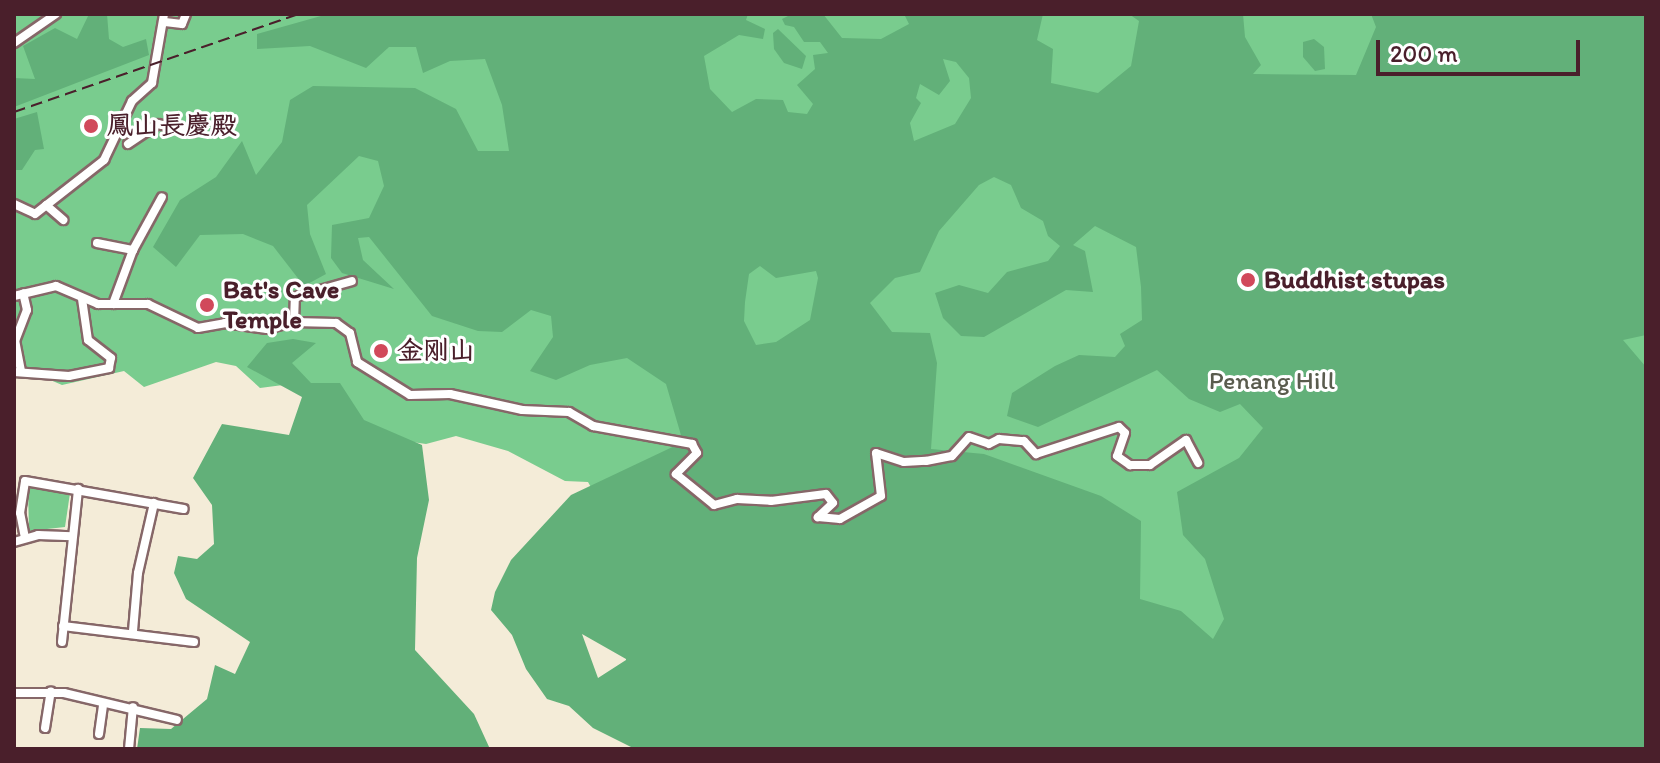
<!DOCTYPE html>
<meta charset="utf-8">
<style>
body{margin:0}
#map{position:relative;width:1660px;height:763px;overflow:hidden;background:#f4ecd8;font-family:Itim,"LXGW WenKai TC",sans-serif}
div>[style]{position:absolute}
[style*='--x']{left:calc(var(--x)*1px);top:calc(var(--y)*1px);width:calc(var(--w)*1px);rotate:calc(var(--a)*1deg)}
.green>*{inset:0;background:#79cc8e}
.forest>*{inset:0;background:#62b079}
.roads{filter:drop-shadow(2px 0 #866768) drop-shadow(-2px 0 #866768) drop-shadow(0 2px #866768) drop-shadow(0 -2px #866768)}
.minor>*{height:8px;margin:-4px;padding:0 4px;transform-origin:4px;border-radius:4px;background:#fff}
.rail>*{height:2px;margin-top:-1px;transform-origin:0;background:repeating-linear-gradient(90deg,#4a1f2b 0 12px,transparent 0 18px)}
.dots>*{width:22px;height:22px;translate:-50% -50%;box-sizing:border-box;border:4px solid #fff;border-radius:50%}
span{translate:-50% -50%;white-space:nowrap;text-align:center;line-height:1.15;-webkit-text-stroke:6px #fff;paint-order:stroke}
.poi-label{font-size:26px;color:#4a1f2b;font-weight:700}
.left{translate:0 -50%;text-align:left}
.park-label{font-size:26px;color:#5a5c4e}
.frame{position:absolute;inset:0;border:16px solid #4a1f2b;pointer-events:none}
.scale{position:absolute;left:1376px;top:40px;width:204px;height:36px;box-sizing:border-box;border:4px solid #4a1f2b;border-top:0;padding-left:10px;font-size:24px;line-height:28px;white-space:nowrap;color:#4a1f2b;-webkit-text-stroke:6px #fff;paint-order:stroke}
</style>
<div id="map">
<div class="green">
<i style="clip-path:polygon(14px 14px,1646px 14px,1646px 749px,593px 491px,588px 482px,565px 481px,508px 451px,456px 436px,426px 444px,313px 428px,303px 393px,283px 385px,260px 388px,236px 366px,216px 362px,144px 387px,124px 371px,62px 385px,34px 373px,14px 379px)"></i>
<i style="clip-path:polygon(28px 487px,70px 493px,65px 527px,29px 531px)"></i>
</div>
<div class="forest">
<i style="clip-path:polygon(89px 14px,107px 14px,109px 39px,123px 47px,146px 39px,149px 55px,14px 107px,14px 78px,35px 79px,23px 46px,55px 28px,77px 39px)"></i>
<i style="clip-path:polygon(evenodd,328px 14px,748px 14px,746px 20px,765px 29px,763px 39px,739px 35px,704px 56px,710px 89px,732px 112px,756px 99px,783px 100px,788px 112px,807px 114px,813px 104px,797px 85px,815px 69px,813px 55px,828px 53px,820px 42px,804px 42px,794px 27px,785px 25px,782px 19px,792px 14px,823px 14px,842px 38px,881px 39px,909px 24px,904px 14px,1043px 14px,1037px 40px,1053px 49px,1051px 83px,1098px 93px,1131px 66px,1139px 21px,1129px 14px,1243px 14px,1245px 37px,1261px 65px,1253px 74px,1356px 75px,1376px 27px,1371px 14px,1646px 14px,1646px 335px,1623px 340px,1646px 367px,1646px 749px,635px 749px,593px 728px,569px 706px,547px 699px,526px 669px,512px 635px,491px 610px,495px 592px,511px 560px,571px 495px,683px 442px,666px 384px,627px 358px,590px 365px,556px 380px,530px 371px,553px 337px,551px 316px,531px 310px,502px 332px,478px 331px,432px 316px,369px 237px,358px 238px,363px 260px,394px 289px,342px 273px,331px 258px,332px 225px,369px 218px,384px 186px,378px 161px,359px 156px,307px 205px,310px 234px,326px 274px,304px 286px,273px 246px,243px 234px,200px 235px,176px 267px,153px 247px,180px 200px,216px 177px,242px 141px,256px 175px,282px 142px,290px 100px,313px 86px,415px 88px,456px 109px,478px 151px,509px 151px,502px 105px,485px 59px,450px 61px,423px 73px,416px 47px,389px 47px,366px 68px,310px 46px,257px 49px,257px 34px,328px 14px,943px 59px,956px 62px,969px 78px,971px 98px,955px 124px,914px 141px,910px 123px,921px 103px,916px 98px,920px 84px,939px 95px,950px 81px,943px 59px,328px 14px,994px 177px,1011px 185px,1021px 208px,1043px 221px,1048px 236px,1060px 246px,1048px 261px,1007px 272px,988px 293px,959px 285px,935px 293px,943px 318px,961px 336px,984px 337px,1066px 290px,1093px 292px,1085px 251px,1073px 245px,1095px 226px,1136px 247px,1141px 287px,1142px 320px,1120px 334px,1125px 346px,1115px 357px,1079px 355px,1055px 366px,1012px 393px,1007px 416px,1038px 427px,1157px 370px,1189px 399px,1220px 412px,1240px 404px,1263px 428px,1239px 458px,1177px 492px,1183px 535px,1205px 559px,1224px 619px,1213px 639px,1181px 611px,1140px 599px,1141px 521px,1101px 496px,984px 454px,931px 449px,937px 363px,930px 333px,892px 332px,870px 303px,895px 278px,920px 272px,939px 231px,979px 185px,994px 177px,328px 14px,760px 266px,776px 278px,816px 271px,818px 278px,810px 320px,776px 342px,756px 345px,744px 321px,745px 302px,749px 274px,760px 266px,328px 14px,582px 634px,626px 659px,626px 660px,598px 678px,582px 634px)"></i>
<i style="clip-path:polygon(778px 29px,806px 56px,802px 69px,784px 63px,774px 49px,773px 33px)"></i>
<i style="clip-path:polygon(1314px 39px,1324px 47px,1325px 69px,1315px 71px,1303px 57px,1303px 42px)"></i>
<i style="clip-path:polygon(37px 112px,44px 149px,35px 150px,22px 170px,14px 170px,14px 119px)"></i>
<i style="clip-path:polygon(293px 339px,316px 343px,292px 363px,311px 383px,340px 383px,364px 420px,422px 445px,429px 500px,417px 558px,415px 650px,474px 714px,490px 749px,137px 749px,140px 728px,171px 729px,207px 699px,215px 665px,235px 674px,250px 642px,186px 599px,174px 573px,178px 556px,197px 559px,214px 544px,212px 505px,193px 478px,222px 424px,289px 435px,302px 397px,247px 367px,267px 343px)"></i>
</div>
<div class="roads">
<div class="minor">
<i style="--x:165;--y:22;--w:17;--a:7"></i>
<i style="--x:182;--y:24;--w:11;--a:-68"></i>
<i style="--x:14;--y:43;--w:51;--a:-34.6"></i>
<i style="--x:128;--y:144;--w:36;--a:-34"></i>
<i style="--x:158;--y:124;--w:36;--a:13"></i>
<i style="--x:14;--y:204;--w:23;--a:25"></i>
<i style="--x:35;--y:214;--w:88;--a:-38"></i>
<i style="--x:104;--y:160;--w:65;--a:-64.6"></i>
<i style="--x:132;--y:101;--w:27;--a:-42"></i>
<i style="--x:152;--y:83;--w:70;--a:-80.1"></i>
<i style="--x:46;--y:205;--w:23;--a:41"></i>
<i style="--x:97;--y:243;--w:37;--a:11"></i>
<i style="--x:14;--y:296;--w:43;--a:-13.4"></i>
<i style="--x:56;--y:286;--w:46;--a:23.2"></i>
<i style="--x:98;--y:304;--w:50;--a:0"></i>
<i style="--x:148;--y:304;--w:55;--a:25.6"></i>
<i style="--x:198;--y:328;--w:27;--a:-10"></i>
<i style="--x:225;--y:323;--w:42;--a:8.1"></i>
<i style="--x:267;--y:329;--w:28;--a:-15"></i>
<i style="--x:294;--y:322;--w:42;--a:1.4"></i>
<i style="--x:336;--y:323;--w:17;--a:36"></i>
<i style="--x:350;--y:333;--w:30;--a:76"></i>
<i style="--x:357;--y:362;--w:62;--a:31.9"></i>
<i style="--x:410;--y:395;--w:40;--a:-1.4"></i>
<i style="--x:450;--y:394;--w:74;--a:12.5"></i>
<i style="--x:522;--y:410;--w:47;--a:2.4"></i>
<i style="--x:569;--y:412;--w:28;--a:30"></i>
<i style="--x:593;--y:426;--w:101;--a:10.3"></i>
<i style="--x:692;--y:444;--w:10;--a:61"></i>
<i style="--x:697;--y:453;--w:30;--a:135"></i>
<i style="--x:676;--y:474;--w:49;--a:39.2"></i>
<i style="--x:714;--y:505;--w:24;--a:-15"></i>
<i style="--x:737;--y:499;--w:34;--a:3"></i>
<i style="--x:771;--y:501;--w:55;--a:-7.3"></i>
<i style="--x:826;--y:494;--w:11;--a:52"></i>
<i style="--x:833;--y:503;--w:21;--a:137"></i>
<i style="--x:818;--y:517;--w:22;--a:5"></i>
<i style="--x:840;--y:519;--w:47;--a:-29.3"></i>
<i style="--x:881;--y:496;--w:43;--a:-96.6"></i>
<i style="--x:876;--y:453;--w:29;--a:18"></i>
<i style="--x:904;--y:462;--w:22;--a:-3"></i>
<i style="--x:926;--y:461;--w:26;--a:-11"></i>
<i style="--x:952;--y:456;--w:25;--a:-48"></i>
<i style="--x:969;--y:437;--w:21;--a:19"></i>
<i style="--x:989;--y:444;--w:11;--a:-27"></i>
<i style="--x:999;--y:439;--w:25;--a:5"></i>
<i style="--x:1024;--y:441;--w:18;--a:47"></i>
<i style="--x:1036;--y:454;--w:87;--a:-18"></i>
<i style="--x:1119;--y:427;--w:8;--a:45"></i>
<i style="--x:1125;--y:433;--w:24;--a:109"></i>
<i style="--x:1117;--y:456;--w:16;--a:35"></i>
<i style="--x:1130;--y:465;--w:20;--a:0"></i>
<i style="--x:1150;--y:465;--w:44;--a:-34.8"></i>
<i style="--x:1186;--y:440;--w:26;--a:62"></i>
<i style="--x:113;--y:304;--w:58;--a:-69.7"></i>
<i style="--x:133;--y:250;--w:60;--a:-61.3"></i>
<i style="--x:294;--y:322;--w:25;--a:-88"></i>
<i style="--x:295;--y:297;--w:59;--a:-15.7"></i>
<i style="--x:21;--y:371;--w:31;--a:-101"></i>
<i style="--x:15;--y:341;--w:33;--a:-69"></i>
<i style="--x:27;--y:310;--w:17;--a:-103"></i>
<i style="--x:14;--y:372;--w:55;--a:4.2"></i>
<i style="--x:69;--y:376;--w:41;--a:-11.3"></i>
<i style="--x:109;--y:368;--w:10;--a:-79"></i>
<i style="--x:111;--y:358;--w:29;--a:-142"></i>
<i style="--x:88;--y:340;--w:41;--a:-98.3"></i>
<i style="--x:25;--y:538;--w:25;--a:-101"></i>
<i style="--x:20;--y:513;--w:32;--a:-81"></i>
<i style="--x:25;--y:481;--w:161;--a:10"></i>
<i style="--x:14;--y:542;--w:25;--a:-16"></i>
<i style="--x:38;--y:535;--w:34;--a:2"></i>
<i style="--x:63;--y:626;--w:132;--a:7"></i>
<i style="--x:133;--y:631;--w:58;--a:-85.1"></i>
<i style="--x:138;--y:573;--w:72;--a:-77.1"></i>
<i style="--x:62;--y:642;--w:154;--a:-84"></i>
<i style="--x:14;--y:693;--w:50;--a:0"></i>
<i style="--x:64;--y:693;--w:116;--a:13.4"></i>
<i style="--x:45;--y:728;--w:37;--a:-81"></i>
<i style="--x:99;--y:734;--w:30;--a:-82"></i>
<i style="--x:129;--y:749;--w:42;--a:-84.6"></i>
</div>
</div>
<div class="rail">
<i style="--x:14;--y:112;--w:301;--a:-19"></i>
</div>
<div class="dots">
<i style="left:91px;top:126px;background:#d1495b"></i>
<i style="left:1248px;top:280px;background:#d1495b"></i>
<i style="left:207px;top:305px;background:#d1495b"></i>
<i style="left:381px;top:351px;background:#d1495b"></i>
</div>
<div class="poi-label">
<span class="left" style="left:107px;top:126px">鳳山長慶殿</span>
<span class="left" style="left:1264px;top:280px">Buddhist stupas</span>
<span class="left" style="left:223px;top:305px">Bat's Cave<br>Temple</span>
<span class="left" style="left:397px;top:351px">金刚山</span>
</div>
<div class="park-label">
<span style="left:1272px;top:381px">Penang Hill</span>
</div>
<div class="frame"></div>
<div class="scale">200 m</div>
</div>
